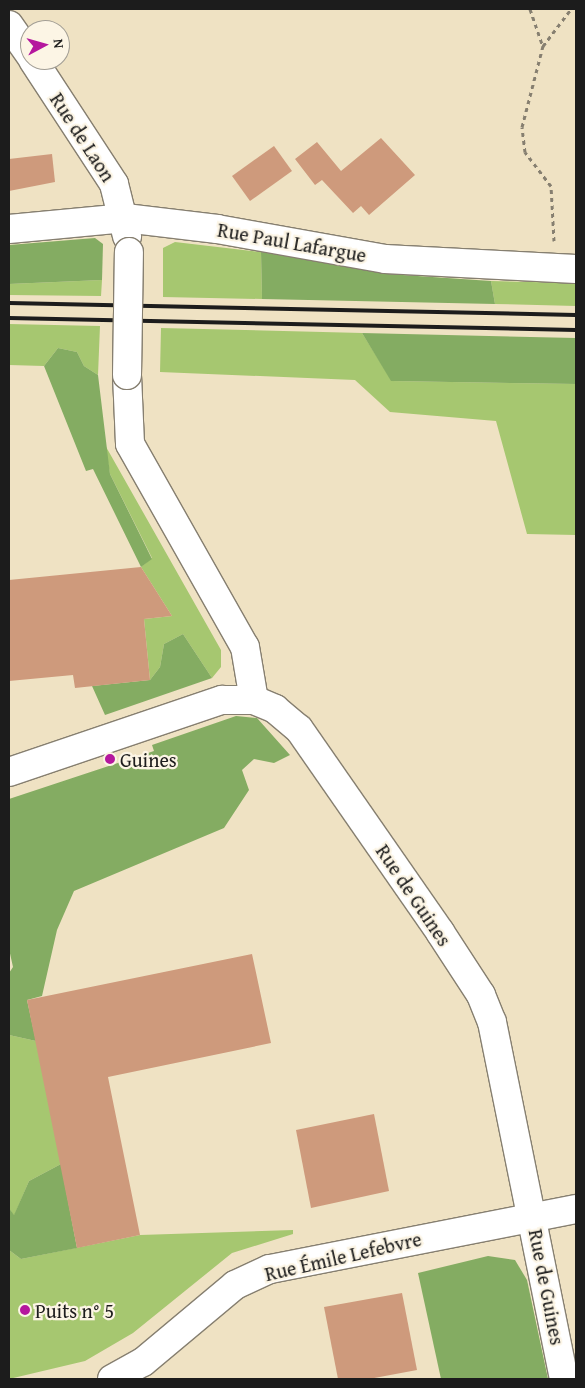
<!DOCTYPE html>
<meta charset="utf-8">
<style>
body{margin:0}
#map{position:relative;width:585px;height:1388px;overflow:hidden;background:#efe2c3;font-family:"Gentium Book Plus",serif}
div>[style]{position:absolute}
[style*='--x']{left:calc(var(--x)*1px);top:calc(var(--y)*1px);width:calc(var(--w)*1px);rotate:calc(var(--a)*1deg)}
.green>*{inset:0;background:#a6c770}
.forest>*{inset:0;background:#84ac62}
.building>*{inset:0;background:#ce9a7c}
.path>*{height:3px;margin-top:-1.5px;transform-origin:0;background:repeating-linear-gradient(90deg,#867f70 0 4px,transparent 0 8px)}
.roads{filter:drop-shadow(1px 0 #867f70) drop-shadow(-1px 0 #867f70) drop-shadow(0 1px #867f70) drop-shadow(0 -1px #867f70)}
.minor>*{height:28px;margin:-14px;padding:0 14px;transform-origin:14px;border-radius:14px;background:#fff}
.rail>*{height:4px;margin:-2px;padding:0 2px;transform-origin:2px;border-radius:2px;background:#1c1c1c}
.bridges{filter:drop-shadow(1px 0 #867f70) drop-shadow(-1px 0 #867f70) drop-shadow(0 1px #867f70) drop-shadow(0 -1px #867f70)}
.minor-bridge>*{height:28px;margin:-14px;padding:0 14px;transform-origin:14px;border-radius:14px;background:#fff}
.dots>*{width:14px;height:14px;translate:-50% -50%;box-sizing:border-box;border:2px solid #fcf5e5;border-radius:50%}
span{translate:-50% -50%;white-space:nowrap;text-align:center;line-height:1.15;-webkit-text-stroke:4.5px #fcf5e5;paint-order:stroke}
.street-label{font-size:20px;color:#1c1c1c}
.poi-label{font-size:20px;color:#1c1c1c}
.left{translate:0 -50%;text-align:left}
.frame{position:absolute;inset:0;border:10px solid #1c1c1c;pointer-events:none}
.north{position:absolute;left:20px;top:20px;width:50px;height:50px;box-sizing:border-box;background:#fcf5e5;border:1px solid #a29e95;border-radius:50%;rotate:84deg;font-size:14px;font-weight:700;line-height:20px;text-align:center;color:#1c1c1c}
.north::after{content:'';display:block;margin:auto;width:18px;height:22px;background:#b5179e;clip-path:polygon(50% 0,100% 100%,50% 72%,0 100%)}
</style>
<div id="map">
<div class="green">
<i style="clip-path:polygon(175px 242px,261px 252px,262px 299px,163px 297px,163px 248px)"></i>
<i style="clip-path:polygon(102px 280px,101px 296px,9px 295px,9px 284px)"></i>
<i style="clip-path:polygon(491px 281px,576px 283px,576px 306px,495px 304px)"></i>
<i style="clip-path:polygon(9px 324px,100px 326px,98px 375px,84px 366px,77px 352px,58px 348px,44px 366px,9px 365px)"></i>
<i style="clip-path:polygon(161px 328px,362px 333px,392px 381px,576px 384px,576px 535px,527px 534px,496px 421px,390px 412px,355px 380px,160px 372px)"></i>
<i style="clip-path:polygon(105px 445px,221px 650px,221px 667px,212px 678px,183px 634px,164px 644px,160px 667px,150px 680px,144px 619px,172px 616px,141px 567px,152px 558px,110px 474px)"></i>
<i style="clip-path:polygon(9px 1035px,36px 1041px,61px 1164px,29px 1181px,14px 1216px,9px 1208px)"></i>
<i style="clip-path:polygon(293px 1230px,293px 1234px,232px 1253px,133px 1333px,85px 1361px,9px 1379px,9px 1250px,21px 1259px,140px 1235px)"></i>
</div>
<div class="forest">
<i style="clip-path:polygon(95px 238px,103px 244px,102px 280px,9px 284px,9px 245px)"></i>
<i style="clip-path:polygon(261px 252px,388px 274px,491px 281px,495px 304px,262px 299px)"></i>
<i style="clip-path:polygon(362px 333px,576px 338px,576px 384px,391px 381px)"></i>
<i style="clip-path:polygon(58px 348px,77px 352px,84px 366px,98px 375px,110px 474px,152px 559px,141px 567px,93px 469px,86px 471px,44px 366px)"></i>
<i style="clip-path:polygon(183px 634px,212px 678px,105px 715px,92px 686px,150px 680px,160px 667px,164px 644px)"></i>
<i style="clip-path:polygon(236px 716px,257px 718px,290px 755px,274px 763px,254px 759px,242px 770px,249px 790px,224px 828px,74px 891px,57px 930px,42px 996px,27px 1000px,36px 1041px,9px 1035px,9px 973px,13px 967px,9px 949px,9px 799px,154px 751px,152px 745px)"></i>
<i style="clip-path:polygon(61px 1164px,77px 1248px,21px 1259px,9px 1250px,9px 1208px,14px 1215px,29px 1181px)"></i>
<i style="clip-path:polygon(488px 1256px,515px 1260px,527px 1280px,548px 1379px,441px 1379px,418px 1273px)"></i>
</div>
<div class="building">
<i style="clip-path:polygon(381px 138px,415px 175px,369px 215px,361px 206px,353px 213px,322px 180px,315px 185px,295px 159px,317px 142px,341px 171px)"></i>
<i style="clip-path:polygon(274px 146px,292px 171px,250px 201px,232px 176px)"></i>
<i style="clip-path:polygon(52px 154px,55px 182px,9px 191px,9px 159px)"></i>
<i style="clip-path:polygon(141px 567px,172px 616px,144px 619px,150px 680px,75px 688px,73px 675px,9px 681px,9px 580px)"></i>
<i style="clip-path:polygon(252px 954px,271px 1043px,108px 1077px,140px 1235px,77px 1248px,27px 1000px)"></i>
<i style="clip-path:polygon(374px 1114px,389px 1191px,311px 1208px,296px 1130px)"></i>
<i style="clip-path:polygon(402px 1293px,417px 1370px,369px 1379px,338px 1379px,324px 1307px)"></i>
</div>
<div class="path">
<i style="--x:530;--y:9;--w:39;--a:71"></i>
<i style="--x:554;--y:241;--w:55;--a:-93.1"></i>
<i style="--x:551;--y:186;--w:43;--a:-127.4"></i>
<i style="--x:525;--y:152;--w:25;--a:-97"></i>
<i style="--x:522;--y:127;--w:84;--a:-75.5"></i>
<i style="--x:543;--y:46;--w:46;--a:-52.9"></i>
</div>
<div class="roads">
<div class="minor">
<i style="--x:9;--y:25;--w:37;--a:55"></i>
<i style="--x:33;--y:60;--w:148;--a:56.8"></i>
<i style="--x:114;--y:184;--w:54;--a:76"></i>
<i style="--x:9;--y:229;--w:117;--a:-5.4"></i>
<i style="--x:125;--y:218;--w:93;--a:6.8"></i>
<i style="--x:217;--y:229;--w:171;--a:10.1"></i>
<i style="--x:385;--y:259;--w:191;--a:3"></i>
<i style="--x:127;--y:375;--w:69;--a:87.5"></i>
<i style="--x:130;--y:444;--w:233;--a:60.5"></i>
<i style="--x:245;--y:647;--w:54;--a:80.4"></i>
<i style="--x:9;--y:772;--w:225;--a:-18.7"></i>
<i style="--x:222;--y:700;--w:32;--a:0"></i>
<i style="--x:254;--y:700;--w:23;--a:23"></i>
<i style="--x:275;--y:709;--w:31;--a:40"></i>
<i style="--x:299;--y:729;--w:247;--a:55.2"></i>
<i style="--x:440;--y:932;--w:75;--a:56.9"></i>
<i style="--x:481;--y:995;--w:29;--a:68"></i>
<i style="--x:492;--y:1022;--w:364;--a:78.6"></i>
<i style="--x:112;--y:1379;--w:35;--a:-29"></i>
<i style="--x:143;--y:1362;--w:120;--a:-39.9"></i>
<i style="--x:235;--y:1285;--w:38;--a:-25"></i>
<i style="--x:270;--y:1269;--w:312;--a:-11.1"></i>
</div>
</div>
<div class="rail">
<i style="--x:9;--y:303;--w:567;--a:1.21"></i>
<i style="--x:9;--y:318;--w:567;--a:1.21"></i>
</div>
<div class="bridges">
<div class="minor-bridge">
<i style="--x:127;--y:375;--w:123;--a:-89.1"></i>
</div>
</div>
<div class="dots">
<i style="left:110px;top:759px;background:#b5179e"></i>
<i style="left:25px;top:1310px;background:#b5179e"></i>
</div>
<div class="street-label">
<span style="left:83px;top:137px;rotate:57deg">Rue de Laon</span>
<span style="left:292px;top:242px;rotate:10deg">Rue Paul Lafargue</span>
<span style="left:414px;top:895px;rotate:56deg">Rue de Guines</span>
<span style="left:343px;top:1256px;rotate:-13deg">Rue Émile Lefebvre</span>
<span style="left:547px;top:1287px;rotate:79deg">Rue de Guines</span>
</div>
<div class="poi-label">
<span class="left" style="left:120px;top:759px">Guines</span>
<span class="left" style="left:35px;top:1310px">Puits n° 5</span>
</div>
<div class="frame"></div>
<div class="north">N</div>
</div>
